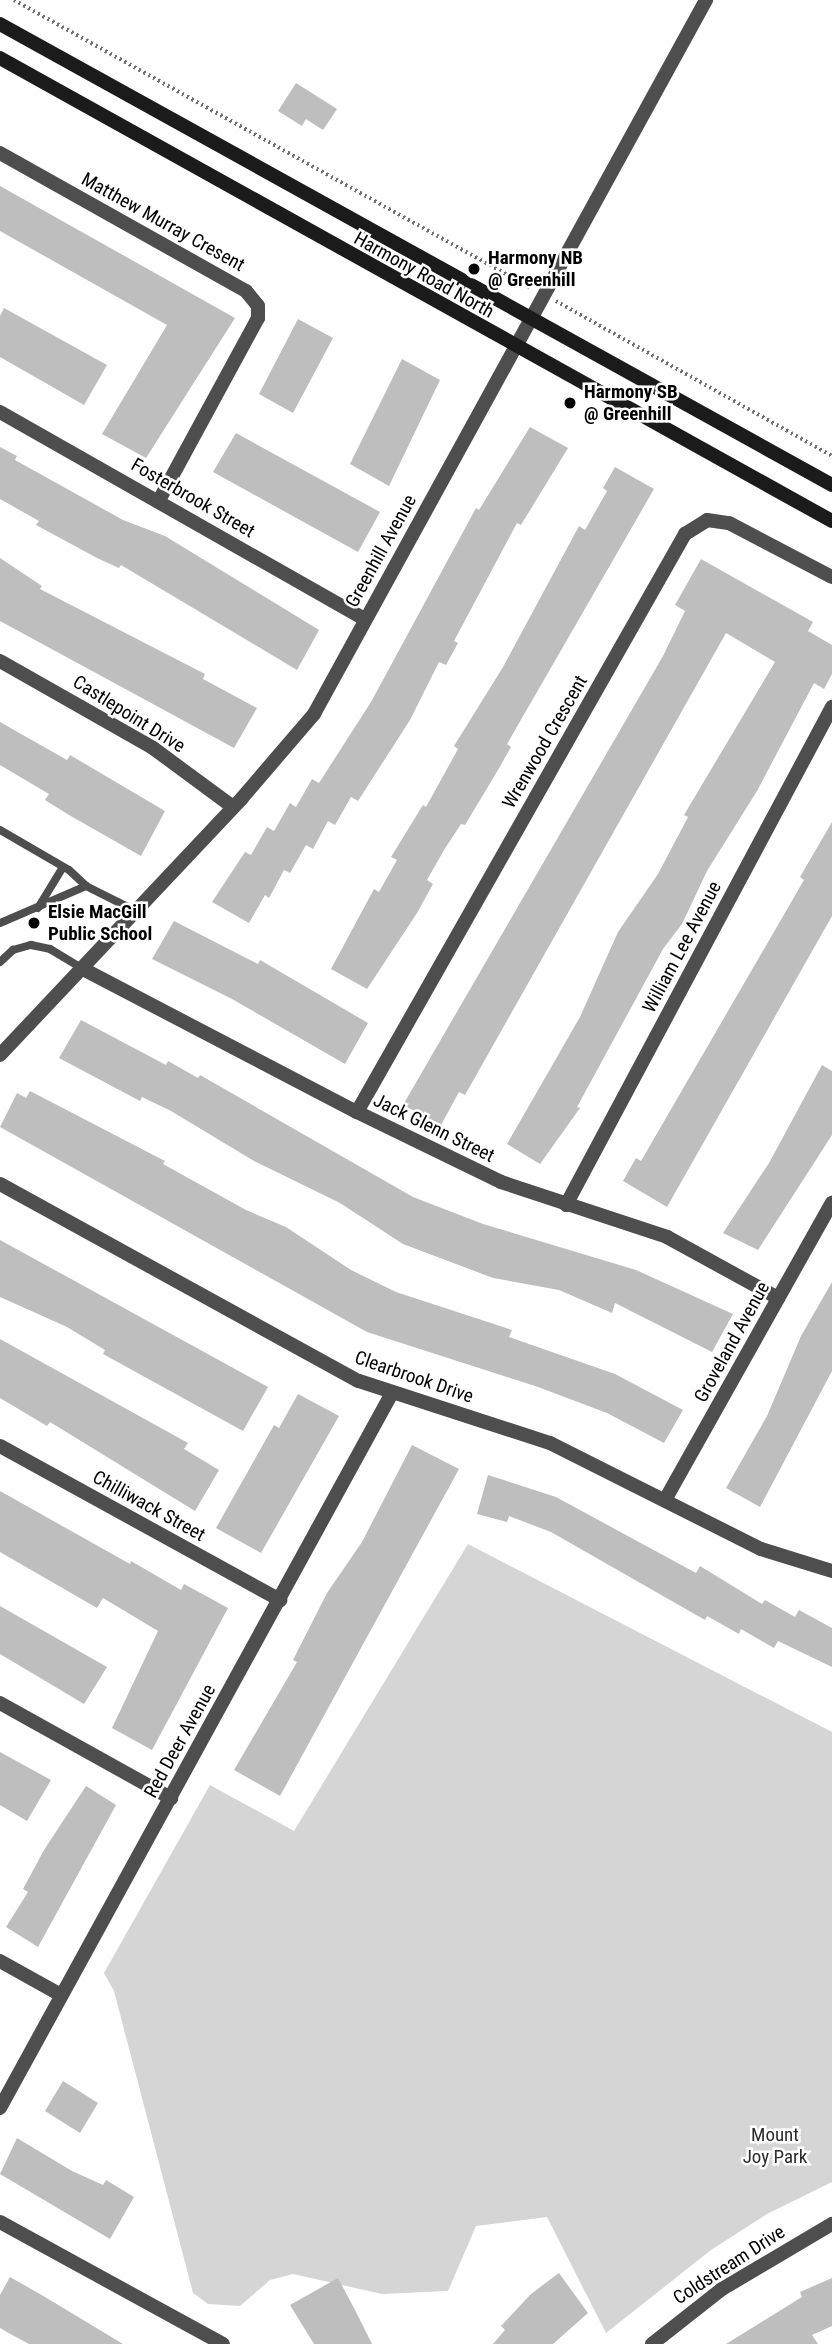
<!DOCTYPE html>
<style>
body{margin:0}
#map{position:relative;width:832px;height:2344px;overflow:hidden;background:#fff;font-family:"Roboto Condensed",sans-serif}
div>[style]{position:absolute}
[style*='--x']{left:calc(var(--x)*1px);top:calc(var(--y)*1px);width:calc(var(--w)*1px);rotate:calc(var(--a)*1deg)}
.green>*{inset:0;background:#d5d5d5}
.building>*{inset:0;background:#bebebe}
.path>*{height:3.5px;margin-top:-1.75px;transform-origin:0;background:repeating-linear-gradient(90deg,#707070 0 2px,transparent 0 5.5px)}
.service>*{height:8px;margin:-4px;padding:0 4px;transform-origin:4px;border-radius:4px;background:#4e4e4e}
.minor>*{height:14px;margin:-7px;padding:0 7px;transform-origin:7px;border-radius:7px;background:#4e4e4e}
.tertiary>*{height:14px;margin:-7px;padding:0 7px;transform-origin:7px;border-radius:7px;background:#4e4e4e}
.secondary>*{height:14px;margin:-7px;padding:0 7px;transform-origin:7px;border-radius:7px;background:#1b1b1b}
.dots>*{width:19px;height:19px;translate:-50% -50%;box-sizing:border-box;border:4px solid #fff;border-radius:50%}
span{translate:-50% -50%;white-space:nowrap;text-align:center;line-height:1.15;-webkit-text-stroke:5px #fff;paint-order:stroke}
.street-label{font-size:19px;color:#000}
.poi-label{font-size:19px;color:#000;font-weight:700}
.left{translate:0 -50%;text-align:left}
.park-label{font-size:19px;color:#2c2c2c}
</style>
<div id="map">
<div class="green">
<i style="clip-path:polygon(468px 1544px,832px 1732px,832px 2182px,767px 2214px,711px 2250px,606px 2333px,547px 2217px,476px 2226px,448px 2291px,382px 2294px,293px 2274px,270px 2280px,240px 2306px,208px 2304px,193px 2293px,114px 1991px,104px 1973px,210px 1785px,294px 1831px)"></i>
</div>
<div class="building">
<i style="clip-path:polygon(296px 83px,337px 109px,323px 130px,306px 119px,302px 126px,278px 111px)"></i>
<i style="clip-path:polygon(0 186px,235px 318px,146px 458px,102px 434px,167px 325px,0 231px)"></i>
<i style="clip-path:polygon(4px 308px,107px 365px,84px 405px,0 357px,0 316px)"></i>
<i style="clip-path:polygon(298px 319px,333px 338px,293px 413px,259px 394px)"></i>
<i style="clip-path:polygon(402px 359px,440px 380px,389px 486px,350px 464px)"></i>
<i style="clip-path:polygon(530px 427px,568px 448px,521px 525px,517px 523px,454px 641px,458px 643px,446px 665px,439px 662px,410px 720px,358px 801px,351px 797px,335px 825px,328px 821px,313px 849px,306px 845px,290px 873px,284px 870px,269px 898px,265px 895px,249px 923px,212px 902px,245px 852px,251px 855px,267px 827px,274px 831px,290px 803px,296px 807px,312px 779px,319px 783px,371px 702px,476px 508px,479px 510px)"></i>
<i style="clip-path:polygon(236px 433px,380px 512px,358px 552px,213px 472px)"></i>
<i style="clip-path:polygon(0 447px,17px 456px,15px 460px,123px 520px,165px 536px,319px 630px,297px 670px,121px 565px,119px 568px,97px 558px,36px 525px,39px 521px,0 499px)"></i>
<i style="clip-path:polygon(615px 467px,654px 489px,507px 744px,511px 747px,498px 770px,465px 825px,461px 824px,444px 850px,427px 880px,433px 884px,417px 913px,367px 989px,331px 969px,374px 889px,379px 892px,397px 860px,391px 857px,423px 805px,426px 807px,458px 749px,454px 746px,503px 667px,579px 526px,585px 530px,607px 491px,603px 488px)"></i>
<i style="clip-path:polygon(0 558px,42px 586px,40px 589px,205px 674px,203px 679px,257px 708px,234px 748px,0 621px)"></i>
<i style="clip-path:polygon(701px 559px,813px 622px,808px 631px,832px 645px,832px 674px,824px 689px,814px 683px,757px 791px,707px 871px,682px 924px,663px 949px,577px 1107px,580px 1108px,540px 1164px,507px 1144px,580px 1017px,618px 932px,658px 874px,688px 817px,684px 815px,775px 662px,726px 633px,465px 1095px,459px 1092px,441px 1125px,403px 1105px,663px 656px,685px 611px,675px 605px)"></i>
<i style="clip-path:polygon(0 722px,67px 760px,70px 755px,165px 811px,141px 856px,69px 815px,45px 800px,49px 794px,0 765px)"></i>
<i style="clip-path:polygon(832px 822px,832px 916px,667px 1207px,623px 1181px,636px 1158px,641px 1161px,804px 880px,800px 877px)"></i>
<i style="clip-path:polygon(174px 921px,258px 964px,260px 960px,368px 1023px,345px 1064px,232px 999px,152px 959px)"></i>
<i style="clip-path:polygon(81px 1020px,166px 1065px,168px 1061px,198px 1078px,200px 1075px,413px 1197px,483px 1224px,636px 1270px,733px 1314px,712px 1352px,615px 1303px,612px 1313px,559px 1290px,493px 1278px,403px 1244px,340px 1203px,254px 1161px,171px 1111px,142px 1097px,140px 1101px,59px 1058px)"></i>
<i style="clip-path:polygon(822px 1065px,832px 1071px,832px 1135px,758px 1250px,723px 1233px,769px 1163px)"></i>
<i style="clip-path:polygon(30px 1091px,165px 1161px,163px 1164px,246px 1210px,286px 1227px,351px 1270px,396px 1292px,512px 1330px,509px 1337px,615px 1374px,683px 1410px,664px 1443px,607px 1413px,538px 1387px,367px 1332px,0 1127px,17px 1093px,26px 1098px)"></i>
<i style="clip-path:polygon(0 1240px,268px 1387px,243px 1431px,103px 1354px,105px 1350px,67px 1327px,0 1297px)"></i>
<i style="clip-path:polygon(832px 1282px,832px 1371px,760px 1507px,726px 1488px,767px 1416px,801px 1336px)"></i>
<i style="clip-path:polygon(0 1339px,188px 1443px,184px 1449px,219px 1470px,195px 1511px,50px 1422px,47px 1426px,0 1398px)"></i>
<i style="clip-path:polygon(298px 1394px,339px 1416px,261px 1553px,216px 1528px,274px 1425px,279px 1428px)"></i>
<i style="clip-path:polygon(412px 1445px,459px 1469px,280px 1796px,234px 1770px,297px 1662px,293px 1660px,327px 1593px,362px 1542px)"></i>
<i style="clip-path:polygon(488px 1475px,556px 1497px,696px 1573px,700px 1566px,762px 1604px,765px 1600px,795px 1617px,799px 1610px,832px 1628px,832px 1667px,778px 1641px,774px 1648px,741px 1629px,739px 1634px,707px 1616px,705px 1620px,551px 1532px,509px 1516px,507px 1522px,477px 1514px)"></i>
<i style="clip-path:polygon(0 1491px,130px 1564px,131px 1561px,181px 1590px,184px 1584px,228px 1608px,152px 1750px,112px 1728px,158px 1631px,103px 1598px,97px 1608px,0 1552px)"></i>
<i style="clip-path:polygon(0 1606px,107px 1667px,84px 1704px,0 1654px)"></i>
<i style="clip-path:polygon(0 1752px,51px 1780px,27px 1821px,0 1805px)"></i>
<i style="clip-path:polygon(86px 1786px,116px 1805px,38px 1947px,6px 1927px,28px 1892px,23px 1889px,44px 1850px)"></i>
<i style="clip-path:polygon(63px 2081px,98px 2103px,80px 2133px,45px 2111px)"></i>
<i style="clip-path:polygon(17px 2138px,72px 2171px,103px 2185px,106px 2180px,134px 2197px,110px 2239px,0 2174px)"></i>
<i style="clip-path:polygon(559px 2273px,588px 2313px,553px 2344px,493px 2344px,505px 2330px,501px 2326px,531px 2294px)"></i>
<i style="clip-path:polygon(10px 2277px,45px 2297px,123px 2344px,29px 2344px,14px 2336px,0 2328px,0 2295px)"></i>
<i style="clip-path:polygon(338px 2278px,354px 2308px,372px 2344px,314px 2344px,290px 2305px)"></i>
<i style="clip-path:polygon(832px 2278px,832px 2326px,812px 2335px,818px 2344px,726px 2344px,802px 2297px,800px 2292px)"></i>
</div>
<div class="path">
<i style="--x:14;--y:0;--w:592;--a:29.12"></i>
<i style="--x:556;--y:301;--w:317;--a:29.3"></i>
</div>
<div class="service">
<i style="--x:0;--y:830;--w:80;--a:30.1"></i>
<i style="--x:69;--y:870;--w:23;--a:43"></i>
<i style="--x:86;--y:886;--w:56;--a:26.6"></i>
<i style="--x:38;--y:908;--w:48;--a:-58.6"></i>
<i style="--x:0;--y:923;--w:94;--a:-23.3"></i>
<i style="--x:0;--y:962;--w:18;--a:-43"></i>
<i style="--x:13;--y:950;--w:19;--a:-16"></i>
<i style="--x:31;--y:945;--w:19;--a:12"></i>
<i style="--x:50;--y:949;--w:39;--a:31"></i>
</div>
<div class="minor">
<i style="--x:0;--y:153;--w:282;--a:29.3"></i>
<i style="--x:246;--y:291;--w:19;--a:51"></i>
<i style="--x:258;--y:306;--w:12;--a:90"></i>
<i style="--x:258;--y:318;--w:207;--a:118.5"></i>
<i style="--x:0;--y:412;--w:420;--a:29.6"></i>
<i style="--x:0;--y:661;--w:176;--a:29.6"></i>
<i style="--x:153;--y:748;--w:99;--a:36.4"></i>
<i style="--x:83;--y:969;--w:309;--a:27.6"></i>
<i style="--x:357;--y:1112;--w:160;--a:25.9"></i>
<i style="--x:501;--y:1182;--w:175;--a:18.3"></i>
<i style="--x:667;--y:1237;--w:127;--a:28.8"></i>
<i style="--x:0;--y:1055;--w:353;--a:-46.7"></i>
<i style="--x:242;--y:798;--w:111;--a:-49.4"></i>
<i style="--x:314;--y:714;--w:815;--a:-61.23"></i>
<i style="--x:357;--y:1112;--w:665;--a:-60.43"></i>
<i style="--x:685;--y:534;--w:26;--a:-32"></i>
<i style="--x:707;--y:520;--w:22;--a:8"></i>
<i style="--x:729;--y:523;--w:116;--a:27.7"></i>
<i style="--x:0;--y:1184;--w:409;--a:28.8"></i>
<i style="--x:359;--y:1381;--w:201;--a:18"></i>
<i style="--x:550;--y:1443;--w:236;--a:26.7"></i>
<i style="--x:761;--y:1549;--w:74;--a:17.2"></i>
<i style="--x:566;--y:1205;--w:565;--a:-61.89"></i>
<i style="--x:0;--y:1446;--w:320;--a:28.8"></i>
<i style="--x:665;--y:1500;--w:341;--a:-60.7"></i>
<i style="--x:0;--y:1703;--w:196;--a:29.1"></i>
<i style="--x:0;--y:1961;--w:70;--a:29.1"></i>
<i style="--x:0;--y:2108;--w:815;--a:-61.27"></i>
<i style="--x:0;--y:2222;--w:254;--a:28.7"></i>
</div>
<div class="tertiary">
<i style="--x:652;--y:2344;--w:89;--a:-38.2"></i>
<i style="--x:722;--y:2289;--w:128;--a:-30.6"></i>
</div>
<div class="secondary">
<i style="--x:0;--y:24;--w:951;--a:28.99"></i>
<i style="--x:0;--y:58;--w:952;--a:29.1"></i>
</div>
<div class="dots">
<i style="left:474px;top:269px;background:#000"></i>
<i style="left:570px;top:403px;background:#000"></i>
<i style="left:34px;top:923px;background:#000"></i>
</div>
<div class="street-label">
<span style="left:163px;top:222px;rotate:29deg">Matthew Murray Cresent</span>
<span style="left:424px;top:275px;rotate:29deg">Harmony Road North</span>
<span style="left:193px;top:498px;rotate:30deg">Fosterbrook Street</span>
<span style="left:381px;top:551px;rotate:-61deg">Greenhill Avenue</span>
<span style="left:129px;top:714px;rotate:32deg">Castlepoint Drive</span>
<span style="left:545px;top:742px;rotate:-60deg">Wrenwood Crescent</span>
<span style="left:682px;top:947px;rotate:-62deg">William Lee Avenue</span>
<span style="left:434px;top:1128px;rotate:26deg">Jack Glenn Street</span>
<span style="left:732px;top:1342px;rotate:-61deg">Groveland Avenue</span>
<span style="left:414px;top:1377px;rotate:19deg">Clearbrook Drive</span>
<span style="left:149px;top:1506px;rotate:29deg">Chilliwack Street</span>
<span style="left:180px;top:1741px;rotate:-61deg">Red Deer Avenue</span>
<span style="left:729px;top:2265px;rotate:-33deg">Coldstream Drive</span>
</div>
<div class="poi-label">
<span class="left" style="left:488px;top:269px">Harmony NB<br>@ Greenhill</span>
<span class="left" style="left:584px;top:403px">Harmony SB<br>@ Greenhill</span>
<span class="left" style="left:48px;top:923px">Elsie MacGill<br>Public School</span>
</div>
<div class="park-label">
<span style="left:775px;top:2146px">Mount<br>Joy Park</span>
</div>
</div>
